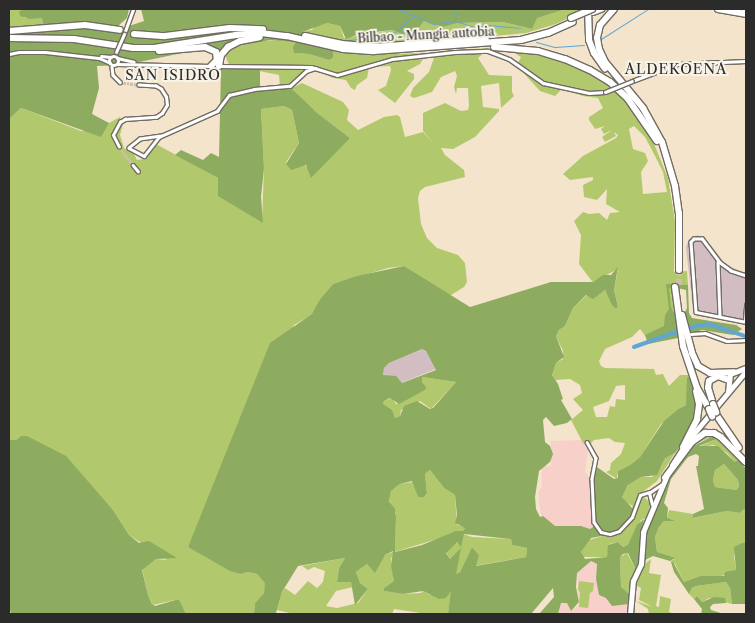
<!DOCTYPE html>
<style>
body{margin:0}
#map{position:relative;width:755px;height:623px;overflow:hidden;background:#f4e4cc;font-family:"Libre Caslon Text",serif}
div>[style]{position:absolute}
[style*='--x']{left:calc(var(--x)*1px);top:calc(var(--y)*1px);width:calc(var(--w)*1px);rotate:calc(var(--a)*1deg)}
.built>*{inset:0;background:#f7d0ca}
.industrial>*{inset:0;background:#d2bec2}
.green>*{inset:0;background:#b2c86d}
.forest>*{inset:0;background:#8dac60}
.stream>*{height:1px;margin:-0.5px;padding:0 0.5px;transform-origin:0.5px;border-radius:0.5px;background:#5fa6d5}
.river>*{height:4px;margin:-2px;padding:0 2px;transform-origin:2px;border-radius:2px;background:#5fa6d5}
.minor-tunnel>*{height:2.5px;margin-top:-1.25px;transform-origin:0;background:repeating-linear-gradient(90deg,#ccbfac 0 2.5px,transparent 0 3.5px)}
.motorway-tunnel>*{height:6px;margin-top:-3px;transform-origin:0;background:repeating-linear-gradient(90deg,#ccbfac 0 6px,transparent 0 9px)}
.roads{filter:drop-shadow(1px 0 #716c63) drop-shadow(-1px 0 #716c63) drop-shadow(0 1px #716c63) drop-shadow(0 -1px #716c63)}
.minor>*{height:2.5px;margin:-1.25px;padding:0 1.25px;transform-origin:1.25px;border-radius:1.25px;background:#fff}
.tertiary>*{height:3px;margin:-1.5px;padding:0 1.5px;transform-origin:1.5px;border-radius:1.5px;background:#fff}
.tertiary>.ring{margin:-1.5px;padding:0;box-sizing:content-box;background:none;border:3px solid #fff;border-radius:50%}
.primary>*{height:5px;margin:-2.5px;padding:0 2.5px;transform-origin:2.5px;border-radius:2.5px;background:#fff}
.trunk>*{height:5.5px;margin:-2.75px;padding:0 2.75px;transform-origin:2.75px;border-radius:2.75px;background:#fff}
.motorway>*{height:6px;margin:-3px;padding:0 3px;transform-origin:3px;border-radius:3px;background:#fff}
.bridges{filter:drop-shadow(1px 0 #716c63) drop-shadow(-1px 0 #716c63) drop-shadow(0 1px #716c63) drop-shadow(0 -1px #716c63)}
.tertiary-bridge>*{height:3px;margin:-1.5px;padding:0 1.5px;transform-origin:1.5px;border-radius:1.5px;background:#fff}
.motorway-bridge>*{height:6px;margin:-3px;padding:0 3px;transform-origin:3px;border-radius:3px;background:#fff}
span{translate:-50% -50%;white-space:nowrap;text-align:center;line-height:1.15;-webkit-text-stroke:4px #f7f3e8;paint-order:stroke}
.street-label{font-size:12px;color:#2b2b2b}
.neighbourhood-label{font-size:14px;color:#2b2b2b;letter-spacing:1px}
.frame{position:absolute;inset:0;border:10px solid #2b2b2b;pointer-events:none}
</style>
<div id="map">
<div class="built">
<i style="clip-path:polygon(583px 440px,588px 450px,585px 472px,590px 478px,592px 511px,595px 526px,592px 529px,555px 527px,541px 515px,538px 493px,542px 486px,541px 467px,551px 466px,551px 441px)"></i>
<i style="clip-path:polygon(591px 561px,597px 564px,596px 579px,599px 595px,629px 604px,628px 614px,558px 614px,561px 603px,567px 603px,571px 611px,579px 605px,577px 573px)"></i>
</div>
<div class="industrial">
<i style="clip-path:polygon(698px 235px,709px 243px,726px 265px,746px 273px,746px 323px,698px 316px,693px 311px,686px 247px,689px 239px)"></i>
<i style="clip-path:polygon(422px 349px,426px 351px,436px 369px,401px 383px,383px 375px,384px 368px,389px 363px)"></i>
</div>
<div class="green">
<i style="clip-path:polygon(9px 9px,22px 9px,20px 11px,24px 18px,42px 18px,43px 25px,22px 30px,9px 29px)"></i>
<i style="clip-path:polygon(566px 9px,583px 9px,583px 11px,556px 24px,526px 33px,405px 44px,391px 54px,427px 53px,420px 64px,407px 71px,414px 74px,414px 79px,395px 103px,378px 90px,386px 86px,391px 70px,390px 66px,369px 67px,367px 78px,357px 85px,355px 90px,351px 88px,346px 80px,333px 78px,313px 69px,309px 70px,293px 85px,292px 88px,302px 83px,343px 102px,349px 110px,347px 120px,358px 130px,384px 117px,397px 115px,400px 117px,405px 137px,423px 132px,434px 144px,423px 131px,423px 113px,445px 103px,461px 111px,468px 110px,469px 106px,468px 88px,457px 88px,456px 94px,454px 87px,457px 76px,455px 71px,441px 77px,432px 92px,414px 98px,410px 96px,413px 88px,429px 72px,434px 58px,441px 51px,489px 48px,478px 58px,489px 75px,512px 76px,512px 92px,514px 96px,501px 108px,499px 83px,481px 86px,483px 107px,499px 109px,499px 111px,475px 137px,453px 149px,441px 148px,445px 155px,464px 170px,465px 177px,425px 187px,420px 191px,418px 198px,421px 224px,427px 238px,437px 248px,458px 255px,465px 263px,467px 282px,464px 287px,451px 295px,446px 294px,404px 266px,388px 268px,333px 284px,320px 299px,313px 314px,294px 325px,188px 547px,241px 574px,248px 572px,257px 574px,266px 583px,264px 593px,255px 603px,254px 614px,186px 614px,179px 599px,153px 605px,148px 595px,142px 568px,156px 559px,167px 560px,129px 535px,113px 510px,90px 485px,21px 436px,16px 440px,9px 440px,9px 119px,21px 108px,81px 131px,104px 130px,109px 123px,120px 117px,123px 124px,120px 135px,124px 148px,134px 154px,137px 160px,144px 159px,156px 144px,218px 178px,262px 222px,264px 168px,261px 109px,284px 106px,292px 110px,299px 143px,286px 162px,290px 169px,304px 165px,308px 168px,350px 138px,308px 106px,292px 89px,280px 87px,279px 75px,229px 65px,225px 55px,232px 48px,257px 41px,287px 40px,297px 42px,294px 53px,309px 54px,329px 60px,333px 58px,334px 49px,301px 31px,312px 30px,315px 26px,327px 23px,340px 26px,344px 38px,392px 30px,407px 36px,414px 35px,424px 21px,443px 27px,458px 23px,503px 22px,532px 29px,536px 18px)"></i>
<i style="clip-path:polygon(evenodd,508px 49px,544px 56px,583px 69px,604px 80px,629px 103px,650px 134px,668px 178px,675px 221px,674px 272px,687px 271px,688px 285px,674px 285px,676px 314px,657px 334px,646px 337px,640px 329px,632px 337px,605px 349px,599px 361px,601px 366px,605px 368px,654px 369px,656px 375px,663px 374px,669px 386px,680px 375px,688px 375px,688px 400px,686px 405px,678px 409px,661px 424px,640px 457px,630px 465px,618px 471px,617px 479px,606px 472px,610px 470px,611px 463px,621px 454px,625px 443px,615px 442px,609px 438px,594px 440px,588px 446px,583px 443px,571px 420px,583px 410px,573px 399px,582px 393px,580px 385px,570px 379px,555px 380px,552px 374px,556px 363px,563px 359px,563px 351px,556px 336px,559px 330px,565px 326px,573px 308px,587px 295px,593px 298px,605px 290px,614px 307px,618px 307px,614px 290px,618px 269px,593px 282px,591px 280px,579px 264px,581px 235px,574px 221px,583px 212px,589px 214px,599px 213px,607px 220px,610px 213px,620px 212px,606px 204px,607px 189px,597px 200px,584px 197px,583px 185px,593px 180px,593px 177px,570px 180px,563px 174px,583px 156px,616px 138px,618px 135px,614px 132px,616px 136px,605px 142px,602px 137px,612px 130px,604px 134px,601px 129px,605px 126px,595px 129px,589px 120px,589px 117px,603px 108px,598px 98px,583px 96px,562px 89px,555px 96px,540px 91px,519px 68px,518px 63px,521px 57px,508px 49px,634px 126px,645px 137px,652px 150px,663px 172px,667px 192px,643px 194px,641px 172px,648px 161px,645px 153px,633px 149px,629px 129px,634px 126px,508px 49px,625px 385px,625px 400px,616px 399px,615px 407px,610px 406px,607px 417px,596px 417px,593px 407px,609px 401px,616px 386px,625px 385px)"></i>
<i style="clip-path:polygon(422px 377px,456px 382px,431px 409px,420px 401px,401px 410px,400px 416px,395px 418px,383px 404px,384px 401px,392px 398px,396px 404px,425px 390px,427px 388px,422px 382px)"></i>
<i style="clip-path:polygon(716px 435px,746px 467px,735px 462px,727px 453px,714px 445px,699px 447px,714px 440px,709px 438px,694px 444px,664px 487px,667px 478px,700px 436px)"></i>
<i style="clip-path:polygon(675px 453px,657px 481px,640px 494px,651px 503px,646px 518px,641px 520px,629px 545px,623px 547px,618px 542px,609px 544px,607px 557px,582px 557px,581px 552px,589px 540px,613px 533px,633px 506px,625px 502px,622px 496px,629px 484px,641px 477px,652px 477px,661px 467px,665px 457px)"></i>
<i style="clip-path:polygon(724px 464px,738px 480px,739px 487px,736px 490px,715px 487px,713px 481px,715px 470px)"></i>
<i style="clip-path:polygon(430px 470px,444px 488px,455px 495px,457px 525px,465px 527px,464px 531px,394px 552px,391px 559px,394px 581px,384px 588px,384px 591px,403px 594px,421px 593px,423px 591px,430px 595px,452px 590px,448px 612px,458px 614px,427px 614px,394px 609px,392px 614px,294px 614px,277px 610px,282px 592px,285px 588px,295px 595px,308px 581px,317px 588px,323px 582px,325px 571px,314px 567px,308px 570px,302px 566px,345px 558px,339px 568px,337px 582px,350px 581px,353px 587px,336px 591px,326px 606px,337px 608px,358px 603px,368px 589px,360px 583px,356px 572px,367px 564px,372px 569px,385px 555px,395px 551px,396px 513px,389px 500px,391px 491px,400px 484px,413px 482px,418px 497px,424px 497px,427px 493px,425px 474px)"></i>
<i style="clip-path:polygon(744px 509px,746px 511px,746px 543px,737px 546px,734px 556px,736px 570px,719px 577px,701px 577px,684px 582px,675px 564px,670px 561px,675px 559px,657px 552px,655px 537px,659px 527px,664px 521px,670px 521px,667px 518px,669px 510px,693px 514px,692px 518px,727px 511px,740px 513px)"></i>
<i style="clip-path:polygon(463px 534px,472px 537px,511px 539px,512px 545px,527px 548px,526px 557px,474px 566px,479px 555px,472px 547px,460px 572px,455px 575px,460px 551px,450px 559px,446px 552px,456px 542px,461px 545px)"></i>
<i style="clip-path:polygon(627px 553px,636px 570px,631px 596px,623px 591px,621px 586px,620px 557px)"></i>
<i style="clip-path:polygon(651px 559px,649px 573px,661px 575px,656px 606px,659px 607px,660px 596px,671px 599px,669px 612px,674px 614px,649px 614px,648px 609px,636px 601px,653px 607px,639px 600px,641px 588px,636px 585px,645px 564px)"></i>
<i style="clip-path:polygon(579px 581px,594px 583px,593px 591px,590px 593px,588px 608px,579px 607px,580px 592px,578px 590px)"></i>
<i style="clip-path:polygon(726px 582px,730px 588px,732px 604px,709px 598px,702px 602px,697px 596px,694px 599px,689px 594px,692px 588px,696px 586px)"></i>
</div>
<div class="forest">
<i style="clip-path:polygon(22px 9px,129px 9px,127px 18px,118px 26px,123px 28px,144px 21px,141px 9px,566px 9px,537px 18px,532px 29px,503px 22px,458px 23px,443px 27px,424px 21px,414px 35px,407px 36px,392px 30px,359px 34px,346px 39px,340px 26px,327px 23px,302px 32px,334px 49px,333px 58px,329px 60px,309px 54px,294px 53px,293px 47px,296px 42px,270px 40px,237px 46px,225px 55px,206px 48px,125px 65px,97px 66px,99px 88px,92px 114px,109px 123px,101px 137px,21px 108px,9px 119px,9px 29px,43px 25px,42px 18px,30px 19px,20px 16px,19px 12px)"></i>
<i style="clip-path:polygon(229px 65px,260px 68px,260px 90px,291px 88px,316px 112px,350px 138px,311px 178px,306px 165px,291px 170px,286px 164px,299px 143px,292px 110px,284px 106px,261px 109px,264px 168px,261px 197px,263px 223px,218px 196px,218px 178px,175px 155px,181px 150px,203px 160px,211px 153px,219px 157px,221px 69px)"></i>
<i style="clip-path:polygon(evenodd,404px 266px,470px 307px,551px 282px,593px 282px,603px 275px,611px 275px,618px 267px,614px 290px,618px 307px,615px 308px,612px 305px,605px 290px,593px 299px,586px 295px,573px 308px,565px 326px,559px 330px,556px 336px,564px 357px,556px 363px,552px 375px,558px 384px,563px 399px,561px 400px,572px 419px,567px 423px,554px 426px,546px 417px,543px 420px,545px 442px,550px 446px,553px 454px,550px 462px,539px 471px,535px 497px,536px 509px,540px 517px,543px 516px,555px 526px,581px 526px,590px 529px,593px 527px,590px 483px,597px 467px,614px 479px,618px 478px,618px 471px,630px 465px,640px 457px,664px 421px,678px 409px,686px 405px,687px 378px,690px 375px,695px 395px,697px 416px,689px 435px,675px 453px,665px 458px,657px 475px,641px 477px,628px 485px,622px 497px,634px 510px,627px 522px,612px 534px,591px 538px,581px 552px,585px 559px,607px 557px,608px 545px,618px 542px,623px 547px,628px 545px,637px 525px,644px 519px,640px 537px,638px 566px,636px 570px,628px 553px,623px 554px,620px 557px,621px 587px,631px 596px,629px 604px,612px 606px,606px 598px,599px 595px,596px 579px,597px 564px,591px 561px,577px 573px,576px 587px,579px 602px,571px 611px,567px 603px,561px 603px,558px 614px,539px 614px,554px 597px,553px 588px,531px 614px,448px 613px,451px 591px,446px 598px,439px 599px,423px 591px,403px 594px,384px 591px,384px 588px,394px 581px,391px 566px,393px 551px,385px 555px,375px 573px,367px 564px,356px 572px,360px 583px,368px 589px,355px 605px,351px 582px,337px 582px,339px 568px,345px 558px,298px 566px,282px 592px,276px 613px,254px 614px,255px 603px,264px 593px,265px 583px,257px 574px,248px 572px,241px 574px,230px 571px,188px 547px,270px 343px,312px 314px,320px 299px,333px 284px,357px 276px,404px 266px,422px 349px,426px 351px,436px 370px,402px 383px,396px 376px,383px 375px,384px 368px,389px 363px,422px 349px,404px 266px,422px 377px,456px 382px,433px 408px,430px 409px,417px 401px,404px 406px,400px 416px,395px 418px,392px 410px,383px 404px,384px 401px,390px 398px,399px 404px,425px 390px,427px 388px,422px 382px,422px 377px,404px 266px,430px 470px,444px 488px,455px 495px,457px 515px,455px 523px,465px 528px,463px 531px,456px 531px,422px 545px,395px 552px,396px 517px,395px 509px,389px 501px,391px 491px,400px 484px,412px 481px,418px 497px,424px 497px,427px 493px,425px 474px,430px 470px,404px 266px,464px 534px,511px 539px,512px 545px,527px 548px,526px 557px,476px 566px,479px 555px,472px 547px,460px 572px,456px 574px,461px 548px,450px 559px,446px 553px,457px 542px,461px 547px,464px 534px)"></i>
<i style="clip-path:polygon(666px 284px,688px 285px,689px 313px,692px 318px,736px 325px,742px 329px,733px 335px,702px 330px,688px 334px,684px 314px,687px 308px,686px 290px,673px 287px,669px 289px,671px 307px,675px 315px,681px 353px,678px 338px,648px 344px,645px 335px,664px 326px,665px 315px,669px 309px)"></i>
<i style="clip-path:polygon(21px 436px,27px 436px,66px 456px,113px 510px,129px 535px,139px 543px,149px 541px,177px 558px,156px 559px,142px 570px,148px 595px,152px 604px,155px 606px,179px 599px,186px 614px,11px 614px,9px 606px,9px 440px,16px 440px)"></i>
<i style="clip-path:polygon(evenodd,713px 436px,716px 438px,714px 440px,699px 446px,718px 446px,735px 462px,739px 460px,744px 467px,746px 467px,746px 511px,744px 509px,740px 513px,727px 511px,692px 518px,693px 514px,704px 509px,696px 466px,698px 466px,699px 456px,696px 454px,688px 457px,671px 479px,664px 503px,668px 508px,667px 518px,675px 521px,664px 521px,659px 527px,655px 537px,657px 552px,675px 558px,670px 561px,653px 556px,643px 561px,644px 535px,672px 471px,688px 449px,713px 436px,724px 464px,738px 480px,739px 487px,736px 490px,715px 487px,713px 481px,715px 470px,724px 464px)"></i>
<i style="clip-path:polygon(742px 543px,746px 543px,746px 604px,732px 604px,730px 588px,726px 582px,696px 586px,692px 588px,689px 594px,674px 572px,671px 562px,673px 562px,684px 582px,701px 576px,724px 576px,725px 572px,736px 570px,734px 547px)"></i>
<i style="clip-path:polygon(697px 596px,702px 602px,714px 597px,725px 598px,726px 603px,713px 604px,710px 607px,711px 610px,724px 614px,701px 614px,702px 609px,694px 599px)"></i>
</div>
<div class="stream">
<i style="--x:398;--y:9;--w:38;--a:23"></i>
<i style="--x:433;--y:24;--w:22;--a:-8"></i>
<i style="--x:455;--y:21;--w:21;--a:17"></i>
<i style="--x:475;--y:27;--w:12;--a:-9"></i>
<i style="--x:487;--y:25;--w:33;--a:5"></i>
<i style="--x:455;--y:20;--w:9;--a:-84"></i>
<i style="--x:601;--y:39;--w:56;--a:-32.6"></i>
<i style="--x:350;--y:40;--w:38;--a:-7"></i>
<i style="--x:388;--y:35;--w:12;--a:-24"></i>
<i style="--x:399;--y:30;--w:13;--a:-51"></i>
<i style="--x:407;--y:20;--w:5;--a:-22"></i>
<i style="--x:536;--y:42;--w:20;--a:15"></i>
<i style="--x:555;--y:47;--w:29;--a:-4"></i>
</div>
<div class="river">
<i style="--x:686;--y:328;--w:22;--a:-10"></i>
<i style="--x:708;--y:324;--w:40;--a:18"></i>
<i style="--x:634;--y:347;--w:48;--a:-19.6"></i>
</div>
<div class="minor-tunnel">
<i style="--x:120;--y:82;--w:19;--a:9"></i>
<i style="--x:119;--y:147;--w:23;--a:52"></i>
</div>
<div class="motorway-tunnel">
<i style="--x:679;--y:270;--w:18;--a:90"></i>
</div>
<div class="roads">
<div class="minor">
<i style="--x:112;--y:67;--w:8;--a:83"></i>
<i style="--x:113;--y:75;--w:10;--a:45"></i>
<i style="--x:161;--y:136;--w:21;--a:172"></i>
<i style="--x:140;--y:139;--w:14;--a:141"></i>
<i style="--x:129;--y:148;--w:17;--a:28"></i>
<i style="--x:144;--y:156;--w:24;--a:-52"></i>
<i style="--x:159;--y:137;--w:64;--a:-24.1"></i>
<i style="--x:217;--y:111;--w:20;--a:-53"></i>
<i style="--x:229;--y:95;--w:26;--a:-13"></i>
<i style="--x:254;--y:89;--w:36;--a:-5"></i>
<i style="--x:290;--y:86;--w:22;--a:-43"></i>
<i style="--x:306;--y:71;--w:10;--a:-17"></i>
<i style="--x:119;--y:147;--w:13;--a:-117"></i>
<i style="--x:113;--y:135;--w:15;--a:-62"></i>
<i style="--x:120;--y:122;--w:6;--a:-31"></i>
<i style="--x:125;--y:119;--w:31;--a:-4"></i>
<i style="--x:156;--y:117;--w:7;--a:-34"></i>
<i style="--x:162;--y:113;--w:9;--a:-58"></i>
<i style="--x:167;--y:105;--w:8;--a:-97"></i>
<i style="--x:166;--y:97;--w:9;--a:-122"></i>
<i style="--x:161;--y:89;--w:6;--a:-149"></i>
<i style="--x:156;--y:86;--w:17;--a:-177"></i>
<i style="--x:133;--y:165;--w:8;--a:50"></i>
<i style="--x:718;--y:262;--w:54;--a:87.9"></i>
<i style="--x:746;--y:276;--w:16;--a:-162"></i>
<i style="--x:731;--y:271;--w:14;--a:-144"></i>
<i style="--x:720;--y:263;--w:30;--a:-127"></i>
<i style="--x:702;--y:239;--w:8;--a:180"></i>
<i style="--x:694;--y:239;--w:4;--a:135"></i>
<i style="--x:691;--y:242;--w:70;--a:85.9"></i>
<i style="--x:696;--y:312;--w:51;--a:11.3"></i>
<i style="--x:745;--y:321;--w:16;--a:-86"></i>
<i style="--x:691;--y:334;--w:14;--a:-4"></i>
<i style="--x:705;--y:333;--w:23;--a:20"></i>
<i style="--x:727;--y:341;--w:19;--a:-3"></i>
<i style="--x:587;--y:442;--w:18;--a:61"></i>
<i style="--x:596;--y:458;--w:21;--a:101"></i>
<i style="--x:592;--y:479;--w:43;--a:87.3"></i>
<i style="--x:594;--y:522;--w:12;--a:55"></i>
<i style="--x:601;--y:532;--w:9;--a:13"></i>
<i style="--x:610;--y:534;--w:9;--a:-18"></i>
<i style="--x:619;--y:531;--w:19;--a:-47"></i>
<i style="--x:632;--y:517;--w:23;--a:-70"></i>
<i style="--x:640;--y:495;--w:9;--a:-18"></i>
<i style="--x:652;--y:505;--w:12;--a:-104"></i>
<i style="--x:649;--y:493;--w:14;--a:-34"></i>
</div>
<div class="tertiary">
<i style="--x:124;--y:34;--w:27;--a:-70"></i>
<i style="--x:9;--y:54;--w:10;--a:-11"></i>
<i style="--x:19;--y:52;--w:26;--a:0"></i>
<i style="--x:45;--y:52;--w:54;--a:6.3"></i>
<i style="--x:99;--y:58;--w:12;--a:24"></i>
<i style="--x:101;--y:56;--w:10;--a:6"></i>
<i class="ring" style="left:109.5px;top:56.5px;width:6px;height:6px"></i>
<i style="--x:117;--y:58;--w:17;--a:13"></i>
<i style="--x:117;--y:64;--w:95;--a:1.2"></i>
<i style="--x:218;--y:66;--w:93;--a:0.6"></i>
<i style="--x:311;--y:67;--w:27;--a:17"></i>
<i style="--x:337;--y:75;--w:57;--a:-16.2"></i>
<i style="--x:392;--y:59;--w:63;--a:-6.3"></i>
<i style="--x:455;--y:52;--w:33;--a:-2"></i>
<i style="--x:488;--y:51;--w:22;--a:21"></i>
<i style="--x:509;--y:59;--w:42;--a:35.2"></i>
<i style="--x:543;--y:83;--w:47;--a:12.3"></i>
<i style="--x:589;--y:93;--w:16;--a:-4"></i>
<i style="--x:632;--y:81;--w:48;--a:-20.7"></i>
<i style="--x:677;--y:64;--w:69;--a:-2.5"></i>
</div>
<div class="primary">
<i style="--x:728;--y:392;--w:18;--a:-84"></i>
<i style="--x:730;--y:374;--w:17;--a:-21"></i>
<i style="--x:690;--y:438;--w:87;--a:-50.1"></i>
<i style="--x:672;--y:465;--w:24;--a:-57"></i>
<i style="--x:630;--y:614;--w:33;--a:-85"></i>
<i style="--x:633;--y:581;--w:19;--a:-65"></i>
<i style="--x:641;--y:564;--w:32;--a:-86"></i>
<i style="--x:643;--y:532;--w:62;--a:-67.2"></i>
</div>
<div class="trunk">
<i style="--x:665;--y:478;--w:45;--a:-53.1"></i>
<i style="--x:692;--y:442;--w:16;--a:-35"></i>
<i style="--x:705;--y:433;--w:9;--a:0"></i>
<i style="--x:714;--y:433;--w:8;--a:30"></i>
<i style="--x:721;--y:437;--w:35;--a:45"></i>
</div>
<div class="motorway">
<i style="--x:588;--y:9;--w:31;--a:88"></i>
<i style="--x:589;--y:40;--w:14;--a:69"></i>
<i style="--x:594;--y:53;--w:19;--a:55"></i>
<i style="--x:614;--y:9;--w:21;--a:131"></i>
<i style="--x:600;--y:25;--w:13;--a:103"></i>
<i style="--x:597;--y:38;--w:11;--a:80"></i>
<i style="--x:599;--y:49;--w:14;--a:65"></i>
<i style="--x:605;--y:62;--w:60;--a:50.4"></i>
<i style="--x:643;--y:108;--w:39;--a:61"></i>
<i style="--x:662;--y:142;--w:46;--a:73.5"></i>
<i style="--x:675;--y:186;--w:27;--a:82"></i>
<i style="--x:679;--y:213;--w:57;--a:90"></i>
<i style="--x:718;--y:9;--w:28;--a:10"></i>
<i style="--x:745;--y:9;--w:1;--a:0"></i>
<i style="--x:593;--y:12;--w:9;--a:-21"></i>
<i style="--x:9;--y:31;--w:76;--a:-4.5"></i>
<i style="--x:85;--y:25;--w:35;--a:8"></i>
<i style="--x:134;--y:34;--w:31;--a:4"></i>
<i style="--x:165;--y:36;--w:65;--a:-7"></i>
<i style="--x:230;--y:28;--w:33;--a:2"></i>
<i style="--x:305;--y:36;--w:38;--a:12"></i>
<i style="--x:342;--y:44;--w:32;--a:5"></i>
<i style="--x:374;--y:47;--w:112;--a:-4.1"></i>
<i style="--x:9;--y:38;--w:65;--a:0.9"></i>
<i style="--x:74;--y:39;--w:60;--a:8.7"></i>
<i style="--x:133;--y:48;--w:21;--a:0"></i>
<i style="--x:154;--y:48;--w:83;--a:-9"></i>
<i style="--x:236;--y:35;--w:25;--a:-5"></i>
<i style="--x:261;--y:33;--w:26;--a:7"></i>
<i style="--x:287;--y:36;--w:57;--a:13.1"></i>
<i style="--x:343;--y:49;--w:31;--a:4"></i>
<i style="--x:374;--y:51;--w:147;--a:-4.3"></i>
<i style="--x:521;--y:40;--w:28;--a:-15"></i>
<i style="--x:548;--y:33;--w:27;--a:-24"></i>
<i style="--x:494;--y:47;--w:44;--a:5.2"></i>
<i style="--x:538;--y:51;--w:28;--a:17"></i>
<i style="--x:565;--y:59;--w:27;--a:24"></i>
<i style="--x:590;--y:70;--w:23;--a:31"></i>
<i style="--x:610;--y:82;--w:25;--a:43"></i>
<i style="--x:628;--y:99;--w:51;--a:55.4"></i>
<i style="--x:159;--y:51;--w:46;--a:-5"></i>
<i style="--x:205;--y:47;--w:12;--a:24"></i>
<i style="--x:216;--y:52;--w:9;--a:84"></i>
<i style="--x:211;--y:66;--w:8;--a:-45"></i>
<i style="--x:219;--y:66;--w:11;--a:-80"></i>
<i style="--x:221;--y:55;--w:11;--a:-49"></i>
<i style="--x:228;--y:47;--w:13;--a:-27"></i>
<i style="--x:240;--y:41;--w:20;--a:-11"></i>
<i style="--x:675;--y:287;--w:60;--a:82.3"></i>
<i style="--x:683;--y:346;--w:44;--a:71.6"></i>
<i style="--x:697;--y:388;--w:24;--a:60"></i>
<i style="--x:682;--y:315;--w:39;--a:75"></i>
<i style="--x:692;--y:353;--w:14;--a:65"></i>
<i style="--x:698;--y:366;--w:14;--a:30"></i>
<i style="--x:710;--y:373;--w:24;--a:-2"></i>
<i style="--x:713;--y:404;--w:17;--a:-107"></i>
<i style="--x:708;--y:388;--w:7;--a:-82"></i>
<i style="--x:709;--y:381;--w:10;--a:-29"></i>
<i style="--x:718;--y:376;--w:12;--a:20"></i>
<i style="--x:715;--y:413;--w:42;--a:55.6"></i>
<i style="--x:683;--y:447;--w:31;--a:-63"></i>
<i style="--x:697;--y:419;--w:15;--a:-82"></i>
<i style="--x:699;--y:404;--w:13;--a:-103"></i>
</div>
</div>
<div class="bridges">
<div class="tertiary-bridge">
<i style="--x:116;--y:52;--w:20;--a:-66"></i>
<i style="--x:605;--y:92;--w:29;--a:-22"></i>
</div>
<div class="motorway-bridge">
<i style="--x:571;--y:18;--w:23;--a:-23"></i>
<i style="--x:713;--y:404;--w:9;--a:69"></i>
<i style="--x:709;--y:409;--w:8;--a:67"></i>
</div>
</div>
<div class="street-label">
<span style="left:426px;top:35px;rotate:-3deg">Bilbao - Mungia autobia</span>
</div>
<div class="neighbourhood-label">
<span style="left:676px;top:69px">ALDEKOENA</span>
<span style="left:173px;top:75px">SAN ISIDRO</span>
</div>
<div class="frame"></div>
</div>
